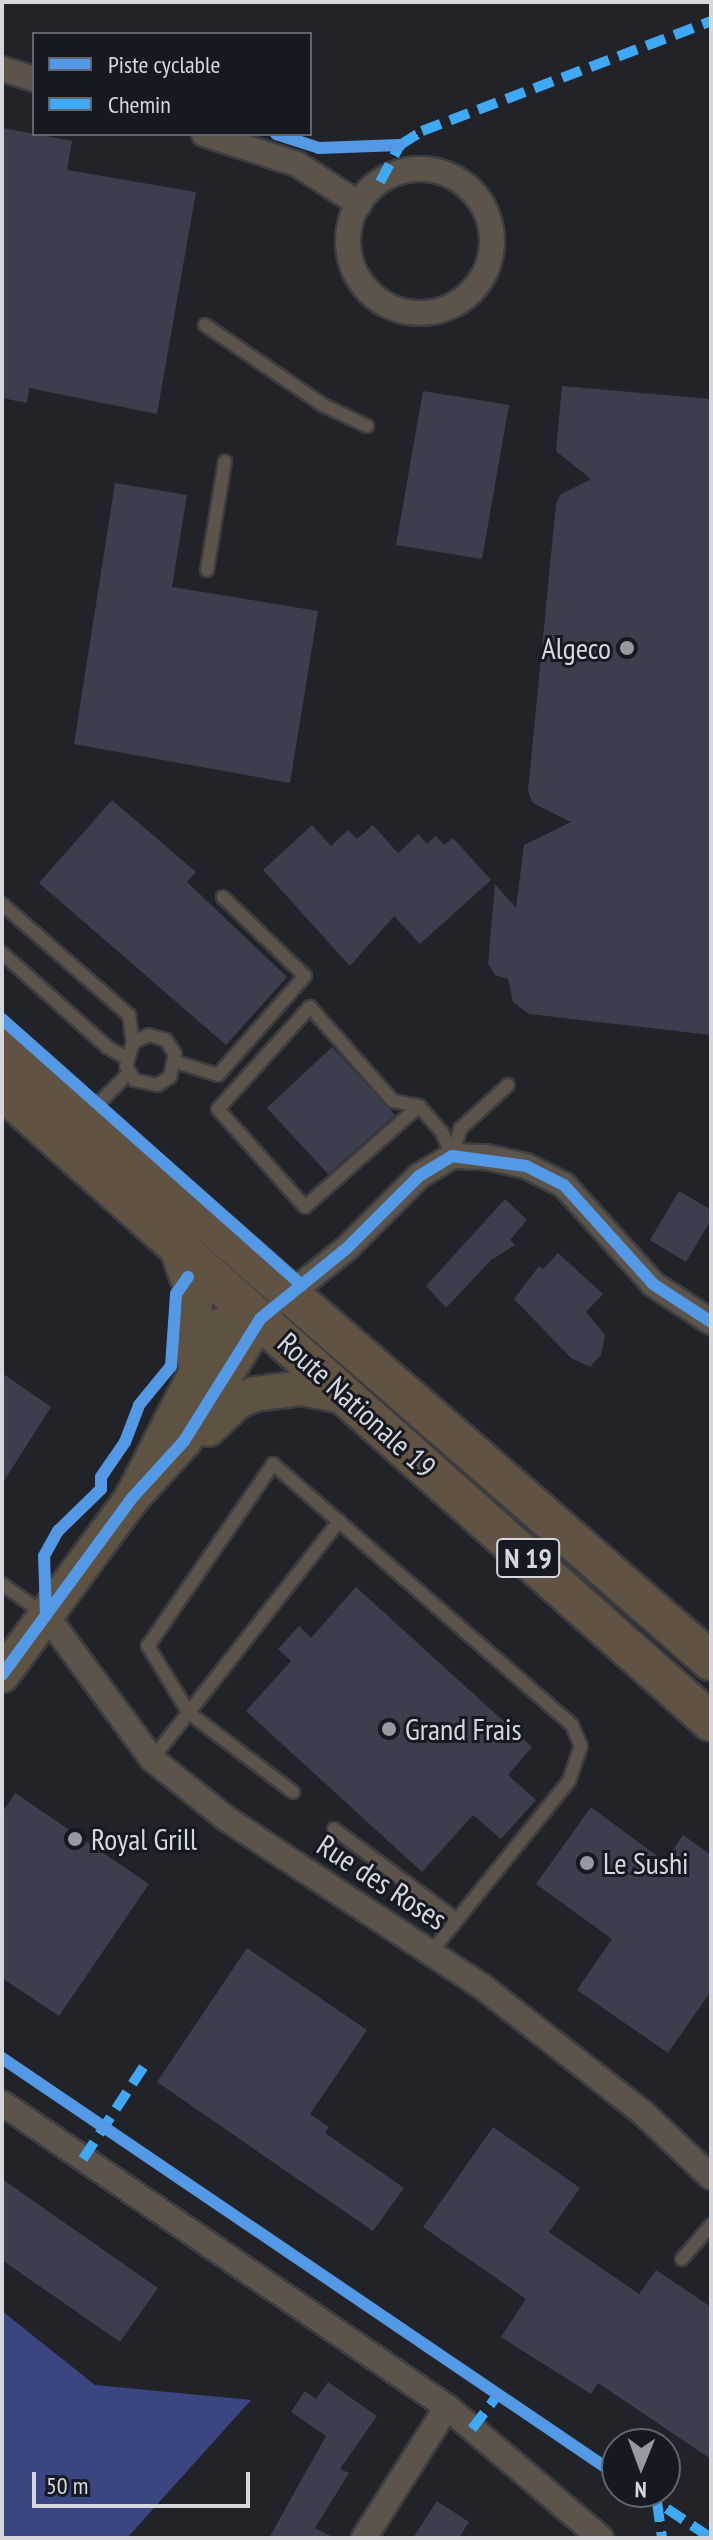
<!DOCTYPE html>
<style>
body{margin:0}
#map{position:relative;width:713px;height:2540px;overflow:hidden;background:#222328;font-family:"PT Sans Narrow",sans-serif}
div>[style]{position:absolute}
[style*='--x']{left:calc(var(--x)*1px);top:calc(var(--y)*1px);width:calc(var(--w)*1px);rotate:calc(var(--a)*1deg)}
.forest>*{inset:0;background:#3b4680}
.building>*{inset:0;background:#3b3e4c}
.roads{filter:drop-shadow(2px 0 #3c3d41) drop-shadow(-2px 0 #3c3d41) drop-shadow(0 2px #3c3d41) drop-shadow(0 -2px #3c3d41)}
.lane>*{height:12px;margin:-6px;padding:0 6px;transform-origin:6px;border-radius:6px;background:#5c544a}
.street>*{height:24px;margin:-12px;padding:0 12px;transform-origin:12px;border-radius:12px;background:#5c544a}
.street>.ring{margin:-12px;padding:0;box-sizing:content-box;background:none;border:24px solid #5c544a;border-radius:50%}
.secondary>*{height:34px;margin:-17px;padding:0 17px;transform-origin:17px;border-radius:17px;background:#5e5242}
.primary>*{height:38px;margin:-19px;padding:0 19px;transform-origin:19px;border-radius:19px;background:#615344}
.quiet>*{height:10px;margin-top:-5px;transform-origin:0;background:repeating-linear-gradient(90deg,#3fa9f5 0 20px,transparent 0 30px)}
.cycleway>*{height:12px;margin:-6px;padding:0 6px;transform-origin:6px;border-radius:6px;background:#5399e6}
.dots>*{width:22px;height:22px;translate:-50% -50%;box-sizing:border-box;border:4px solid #161922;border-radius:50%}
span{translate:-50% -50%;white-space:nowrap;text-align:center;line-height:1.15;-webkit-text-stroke:6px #161922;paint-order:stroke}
.shield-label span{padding:2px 6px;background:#161922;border:2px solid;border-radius:6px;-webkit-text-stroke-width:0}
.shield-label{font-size:28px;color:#d6d8de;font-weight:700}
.poi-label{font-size:30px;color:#d6d8de}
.right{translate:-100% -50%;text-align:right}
.left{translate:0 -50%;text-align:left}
.street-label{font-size:30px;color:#d6d8de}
.frame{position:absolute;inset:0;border:4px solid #d6d8de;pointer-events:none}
.legend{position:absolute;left:32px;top:32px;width:280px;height:104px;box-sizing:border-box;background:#161922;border:2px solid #63656d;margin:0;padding:10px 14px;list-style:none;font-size:24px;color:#d6d8de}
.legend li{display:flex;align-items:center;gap:16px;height:40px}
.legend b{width:40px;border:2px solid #63656d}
.north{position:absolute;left:601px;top:2428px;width:80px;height:80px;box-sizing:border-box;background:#161922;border:2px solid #63656d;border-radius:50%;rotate:181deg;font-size:22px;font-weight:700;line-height:32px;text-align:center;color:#d6d8de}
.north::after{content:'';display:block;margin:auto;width:28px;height:36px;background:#97999e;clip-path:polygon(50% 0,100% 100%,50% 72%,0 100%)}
.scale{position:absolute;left:32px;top:2472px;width:218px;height:36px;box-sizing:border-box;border:4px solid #d6d8de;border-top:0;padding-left:10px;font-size:24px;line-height:28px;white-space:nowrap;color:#d6d8de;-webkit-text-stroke:6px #161922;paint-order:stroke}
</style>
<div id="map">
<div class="forest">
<i style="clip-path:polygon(2px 2311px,95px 2385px,251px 2400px,127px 2538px,2px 2538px)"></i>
</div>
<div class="building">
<i style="clip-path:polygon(2px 128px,72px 141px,67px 170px,196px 192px,157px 414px,29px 388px,27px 403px,2px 398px)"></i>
<i style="clip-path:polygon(562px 386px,711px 399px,711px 1035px,529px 1014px,513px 1002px,508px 979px,495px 975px,488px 964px,495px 884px,516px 908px,524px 845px,571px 822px,533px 803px,528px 791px,556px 504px,561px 494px,591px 479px,556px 451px)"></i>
<i style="clip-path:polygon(423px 391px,509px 405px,482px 559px,396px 545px)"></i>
<i style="clip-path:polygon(115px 483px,187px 495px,172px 587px,318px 611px,290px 783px,74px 744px)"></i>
<i style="clip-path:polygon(112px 800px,196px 872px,187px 882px,287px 977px,226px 1045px,39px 883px)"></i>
<i style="clip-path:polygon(312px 825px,331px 846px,348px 830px,357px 839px,373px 825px,398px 853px,418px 834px,427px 844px,436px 836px,444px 845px,453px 838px,491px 880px,420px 944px,394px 916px,350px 966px,263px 870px)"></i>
<i style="clip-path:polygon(332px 1047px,395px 1115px,328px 1174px,267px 1108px)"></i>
<i style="clip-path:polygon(679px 1191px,711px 1210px,711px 1220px,686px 1262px,650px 1240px)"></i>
<i style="clip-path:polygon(505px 1199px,527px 1220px,510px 1240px,515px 1245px,491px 1260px,446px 1308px,426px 1286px)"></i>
<i style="clip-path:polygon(558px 1253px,603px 1294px,586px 1312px,605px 1335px,601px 1355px,590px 1367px,571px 1358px,514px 1299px,539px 1266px,543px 1269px)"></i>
<i style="clip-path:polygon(2px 1373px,51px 1407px,2px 1484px)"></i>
<i style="clip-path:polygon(356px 1587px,532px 1747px,508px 1775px,536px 1800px,501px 1839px,473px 1815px,422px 1872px,246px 1711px,291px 1661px,278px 1649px,299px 1626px,311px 1638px)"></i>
<i style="clip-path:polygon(15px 1793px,149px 1884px,59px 2016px,2px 1978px,2px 1813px)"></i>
<i style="clip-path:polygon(591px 1807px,665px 1862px,683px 1835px,711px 1855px,711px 1991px,668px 2053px,577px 1990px,612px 1939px,536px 1884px)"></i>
<i style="clip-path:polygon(247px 1948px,367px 2030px,310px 2114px,329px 2127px,325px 2133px,404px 2188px,373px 2231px,157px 2082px)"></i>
<i style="clip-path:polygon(493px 2127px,580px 2188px,549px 2232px,639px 2294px,656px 2270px,711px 2307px,711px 2459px,598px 2383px,591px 2394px,501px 2337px,526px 2299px,423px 2227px)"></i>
<i style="clip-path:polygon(2px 2179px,158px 2288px,120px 2342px,2px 2260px)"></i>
<i style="clip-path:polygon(328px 2382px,377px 2416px,340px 2469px,349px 2473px,315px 2528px,335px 2538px,269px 2538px,326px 2436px,291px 2412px,305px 2391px,316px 2399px)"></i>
<i style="clip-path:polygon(437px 2501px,469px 2522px,459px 2538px,413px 2538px)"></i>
</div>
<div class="roads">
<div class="lane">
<i style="--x:205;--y:325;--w:143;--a:34.1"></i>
<i style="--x:323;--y:405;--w:49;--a:25.5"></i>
<i style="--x:207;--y:570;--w:110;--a:-80.6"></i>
<i style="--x:2;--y:904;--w:169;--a:41.2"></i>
<i style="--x:129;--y:1015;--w:27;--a:82"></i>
<i style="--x:133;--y:1042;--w:25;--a:106"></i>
<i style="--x:126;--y:1066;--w:16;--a:60"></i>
<i style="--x:134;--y:1080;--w:24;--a:12"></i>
<i style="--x:157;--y:1085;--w:15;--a:-32"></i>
<i style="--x:170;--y:1077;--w:24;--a:-78"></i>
<i style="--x:175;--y:1054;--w:17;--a:-123"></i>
<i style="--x:166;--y:1040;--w:18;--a:-164"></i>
<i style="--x:149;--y:1035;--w:17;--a:156"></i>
<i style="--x:2;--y:953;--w:141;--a:41.8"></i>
<i style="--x:107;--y:1047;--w:21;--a:29"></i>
<i style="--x:176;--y:1062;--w:44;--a:17.2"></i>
<i style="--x:218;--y:1075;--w:132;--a:-48.7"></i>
<i style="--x:305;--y:976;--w:114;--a:-136.1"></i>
<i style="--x:419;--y:1106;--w:152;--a:138.5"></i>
<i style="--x:305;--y:1207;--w:131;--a:-131.6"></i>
<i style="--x:218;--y:1109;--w:137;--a:-48"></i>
<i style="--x:310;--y:1007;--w:125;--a:48.6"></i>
<i style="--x:393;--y:1101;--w:26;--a:11"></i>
<i style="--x:419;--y:1106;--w:35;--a:49"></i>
<i style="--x:442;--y:1132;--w:26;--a:67"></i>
<i style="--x:90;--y:1112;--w:55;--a:-45"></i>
<i style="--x:452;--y:1156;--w:28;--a:-73"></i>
<i style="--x:460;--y:1129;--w:65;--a:-42.5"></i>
<i style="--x:2;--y:1584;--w:50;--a:35.3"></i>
<i style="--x:152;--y:1759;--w:303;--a:-51.8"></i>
<i style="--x:293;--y:1792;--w:131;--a:-142.8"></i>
<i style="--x:189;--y:1713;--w:79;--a:-121.5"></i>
<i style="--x:148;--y:1646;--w:221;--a:-55.5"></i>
<i style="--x:273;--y:1464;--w:397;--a:41.1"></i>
<i style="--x:572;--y:1725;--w:23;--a:67"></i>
<i style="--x:581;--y:1746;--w:37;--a:109"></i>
<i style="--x:569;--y:1781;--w:220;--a:128.9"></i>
<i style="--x:334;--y:1829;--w:153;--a:36.5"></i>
<i style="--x:682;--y:2259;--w:45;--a:-49.5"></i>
</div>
<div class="street">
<i style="--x:2;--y:69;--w:34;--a:17"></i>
<i style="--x:204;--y:134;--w:98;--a:17.9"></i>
<i style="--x:297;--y:164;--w:74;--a:32.8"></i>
<i class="ring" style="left:348px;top:169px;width:120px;height:120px"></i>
<i style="--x:281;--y:1301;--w:83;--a:-38.7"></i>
<i style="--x:346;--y:1249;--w:103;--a:-45"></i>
<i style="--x:419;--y:1176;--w:39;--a:-31"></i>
<i style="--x:452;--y:1156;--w:34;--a:2"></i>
<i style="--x:486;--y:1157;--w:41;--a:12.7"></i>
<i style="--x:526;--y:1166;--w:42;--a:26.6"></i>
<i style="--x:564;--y:1185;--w:133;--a:48"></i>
<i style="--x:653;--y:1284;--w:69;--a:33.2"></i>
<i style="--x:46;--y:1615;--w:179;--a:53.6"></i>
<i style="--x:152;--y:1759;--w:96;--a:38.7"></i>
<i style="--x:227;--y:1819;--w:306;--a:33.3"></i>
<i style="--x:483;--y:1987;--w:204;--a:38.2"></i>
<i style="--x:643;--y:2113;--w:93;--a:43.3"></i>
<i style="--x:2;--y:2103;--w:539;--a:34.34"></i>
<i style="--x:447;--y:2407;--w:202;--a:40.4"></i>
<i style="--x:364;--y:2538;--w:155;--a:-57.6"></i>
</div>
<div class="secondary">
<i style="--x:174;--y:1240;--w:63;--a:70.4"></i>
<i style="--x:195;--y:1299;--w:63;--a:90"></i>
<i style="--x:208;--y:1429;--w:41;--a:-43"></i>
<i style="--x:238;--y:1401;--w:18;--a:-22"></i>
<i style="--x:255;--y:1394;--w:47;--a:-7.3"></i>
<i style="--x:302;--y:1388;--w:47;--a:11.1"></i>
<i style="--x:2;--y:1675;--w:220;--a:-53.7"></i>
<i style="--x:132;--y:1498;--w:77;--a:-47.6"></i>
<i style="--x:184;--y:1441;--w:145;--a:-58"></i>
<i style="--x:261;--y:1318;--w:25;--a:180"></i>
<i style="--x:236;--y:1318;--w:18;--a:153"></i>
<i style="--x:220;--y:1326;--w:193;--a:117.1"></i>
</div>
<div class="primary">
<i style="--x:2;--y:1043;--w:941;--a:41.08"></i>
<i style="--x:2;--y:1090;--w:950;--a:41.71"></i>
</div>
</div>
<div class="quiet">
<i style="--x:380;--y:182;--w:42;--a:-61.6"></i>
<i style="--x:400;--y:145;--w:26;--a:-32"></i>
<i style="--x:422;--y:131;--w:309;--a:-20.8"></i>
<i style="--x:83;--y:2159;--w:111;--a:-56.7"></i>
<i style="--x:472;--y:2429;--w:41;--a:-52.9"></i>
<i style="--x:642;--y:2492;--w:83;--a:33.7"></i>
<i style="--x:657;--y:2502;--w:36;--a:82"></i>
</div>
<div class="cycleway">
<i style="--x:276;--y:134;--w:45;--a:18"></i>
<i style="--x:319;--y:148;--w:81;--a:-2.1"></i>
<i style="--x:2;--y:1019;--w:401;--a:41.6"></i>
<i style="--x:46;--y:1615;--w:59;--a:-91.9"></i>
<i style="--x:44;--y:1556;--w:29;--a:-61"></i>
<i style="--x:58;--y:1531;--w:60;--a:-44.3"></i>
<i style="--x:101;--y:1489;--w:12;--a:-90"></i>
<i style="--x:101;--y:1477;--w:42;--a:-55.6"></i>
<i style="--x:125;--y:1442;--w:40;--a:-69"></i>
<i style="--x:139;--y:1405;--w:50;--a:-50.6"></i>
<i style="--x:171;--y:1366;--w:72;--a:-86"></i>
<i style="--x:176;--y:1294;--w:21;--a:-55"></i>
<i style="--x:2;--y:1675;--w:220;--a:-53.7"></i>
<i style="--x:132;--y:1498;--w:77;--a:-47.6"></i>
<i style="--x:184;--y:1441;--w:145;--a:-58"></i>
<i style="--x:261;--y:1318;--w:109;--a:-39.1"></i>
<i style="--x:346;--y:1249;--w:103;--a:-45"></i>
<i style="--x:419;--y:1176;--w:39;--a:-31"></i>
<i style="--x:452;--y:1156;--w:75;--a:7.7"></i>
<i style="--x:526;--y:1166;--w:42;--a:26.6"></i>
<i style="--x:564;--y:1185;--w:133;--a:48"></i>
<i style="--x:653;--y:1284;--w:69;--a:33.2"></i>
<i style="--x:2;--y:2058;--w:743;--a:34.14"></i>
</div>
<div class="dots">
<i style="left:627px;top:648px;background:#97999e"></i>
<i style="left:389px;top:1729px;background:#97999e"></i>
<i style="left:75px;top:1839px;background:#97999e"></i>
<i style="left:587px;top:1863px;background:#97999e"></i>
</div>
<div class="shield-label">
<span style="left:528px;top:1558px">N 19</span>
</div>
<div class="poi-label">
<span class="right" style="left:611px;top:648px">Algeco</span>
<span class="left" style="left:405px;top:1729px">Grand Frais</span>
<span class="left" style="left:91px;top:1839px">Royal Grill</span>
<span class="left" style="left:603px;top:1863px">Le Sushi</span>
</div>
<div class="street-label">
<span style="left:357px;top:1405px;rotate:42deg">Route Nationale 19</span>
<span style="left:382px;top:1882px;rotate:33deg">Rue des Roses</span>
</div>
<div class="frame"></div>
<ul class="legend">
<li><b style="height:10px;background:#5399e6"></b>Piste cyclable</li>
<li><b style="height:10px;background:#3fa9f5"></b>Chemin</li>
</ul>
<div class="north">N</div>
<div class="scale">50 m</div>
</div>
